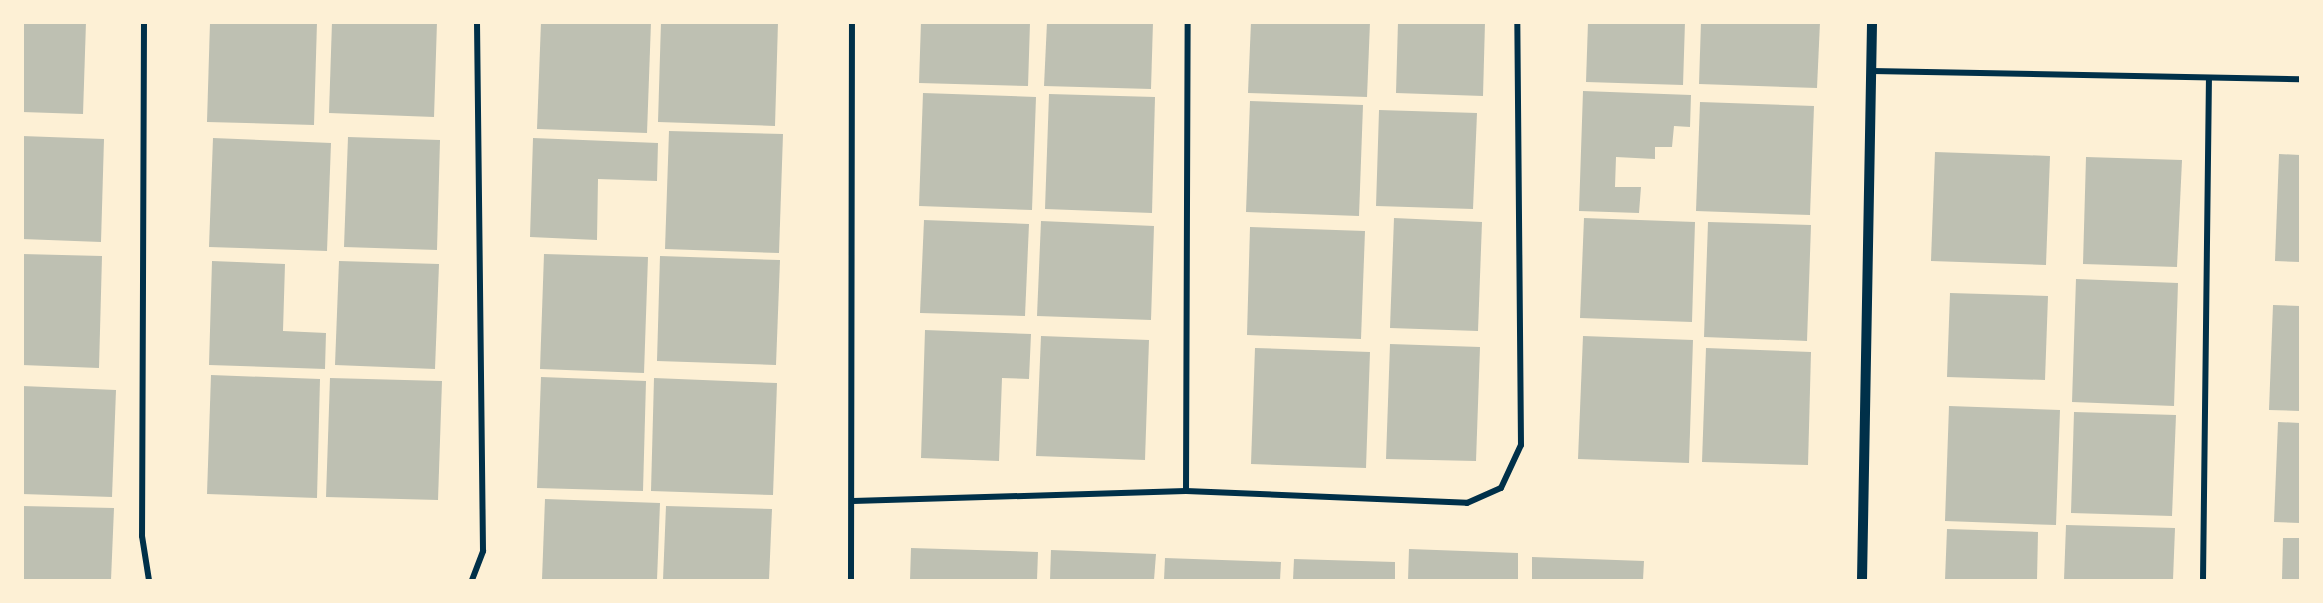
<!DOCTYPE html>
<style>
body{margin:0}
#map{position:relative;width:2323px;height:603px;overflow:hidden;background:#fdf0d5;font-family:Raleway,sans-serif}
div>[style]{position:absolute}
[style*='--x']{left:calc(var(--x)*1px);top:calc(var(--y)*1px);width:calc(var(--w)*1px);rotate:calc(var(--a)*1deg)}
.building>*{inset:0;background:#bec0b2}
.minor>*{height:6px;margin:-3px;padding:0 3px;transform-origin:3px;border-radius:3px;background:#003049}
.tertiary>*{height:10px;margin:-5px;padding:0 5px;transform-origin:5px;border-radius:5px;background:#003049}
span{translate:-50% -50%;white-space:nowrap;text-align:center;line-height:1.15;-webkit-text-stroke:6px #fdf0d5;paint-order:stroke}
.frame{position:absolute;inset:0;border:24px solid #fdf0d5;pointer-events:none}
</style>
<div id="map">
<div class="building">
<i style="clip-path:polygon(22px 22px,86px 22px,83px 114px,22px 112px)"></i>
<i style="clip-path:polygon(210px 22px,317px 22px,314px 125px,207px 122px)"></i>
<i style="clip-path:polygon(332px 22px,437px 22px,434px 117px,329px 113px)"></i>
<i style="clip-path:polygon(541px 22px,651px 22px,647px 133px,537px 129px)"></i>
<i style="clip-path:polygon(661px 22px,778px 22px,775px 126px,658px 122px)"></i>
<i style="clip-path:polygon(921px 22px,1030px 22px,1028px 86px,919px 83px)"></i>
<i style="clip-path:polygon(1047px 22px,1153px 22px,1151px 89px,1044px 86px)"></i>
<i style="clip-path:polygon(1251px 22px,1370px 22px,1367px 97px,1248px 93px)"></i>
<i style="clip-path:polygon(1398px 22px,1485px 22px,1483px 96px,1396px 93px)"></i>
<i style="clip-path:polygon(1588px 22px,1685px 22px,1683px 85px,1586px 82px)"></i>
<i style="clip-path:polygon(1701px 22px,1820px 22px,1817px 88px,1699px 84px)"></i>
<i style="clip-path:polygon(1583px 91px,1691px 95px,1690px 127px,1674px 126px,1672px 147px,1655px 147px,1655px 159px,1616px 157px,1615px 187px,1641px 187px,1639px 213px,1579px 211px)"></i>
<i style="clip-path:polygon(923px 93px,1036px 97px,1032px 210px,919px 206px)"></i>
<i style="clip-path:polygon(1049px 94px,1155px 97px,1152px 213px,1045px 209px)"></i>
<i style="clip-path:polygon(1250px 101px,1363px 105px,1359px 216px,1246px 212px)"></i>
<i style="clip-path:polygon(1700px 102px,1814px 106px,1810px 215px,1696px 211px)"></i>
<i style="clip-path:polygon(1379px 110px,1477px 113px,1473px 209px,1376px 206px)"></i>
<i style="clip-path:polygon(669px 131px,783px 134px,779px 253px,665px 249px)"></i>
<i style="clip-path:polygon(22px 136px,104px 139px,101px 242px,22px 239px)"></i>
<i style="clip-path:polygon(348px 137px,440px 140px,437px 250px,344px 247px)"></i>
<i style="clip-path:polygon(213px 138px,331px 143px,327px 251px,209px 247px)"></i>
<i style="clip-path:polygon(533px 138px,658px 143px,657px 181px,598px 179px,597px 240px,530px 237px)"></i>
<i style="clip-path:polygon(1935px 152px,2050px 156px,2046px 265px,1931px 261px)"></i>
<i style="clip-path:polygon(2279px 154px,2300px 155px,2300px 262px,2275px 261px)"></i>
<i style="clip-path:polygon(2086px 157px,2182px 160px,2177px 267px,2083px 264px)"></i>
<i style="clip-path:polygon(1394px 218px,1482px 222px,1478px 331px,1390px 328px)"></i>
<i style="clip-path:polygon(1584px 218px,1695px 222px,1692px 322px,1580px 318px)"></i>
<i style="clip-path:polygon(924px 220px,1029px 224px,1025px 316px,920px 313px)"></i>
<i style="clip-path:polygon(1041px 221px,1154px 226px,1151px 320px,1037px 316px)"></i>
<i style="clip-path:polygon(1708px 222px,1811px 225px,1807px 341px,1704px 337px)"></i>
<i style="clip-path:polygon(1250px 227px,1365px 231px,1361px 339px,1247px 335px)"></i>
<i style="clip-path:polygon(22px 254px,102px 256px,99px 368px,22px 365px)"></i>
<i style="clip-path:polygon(544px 254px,648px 257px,644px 373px,540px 369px)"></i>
<i style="clip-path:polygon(660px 256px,780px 260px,776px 365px,657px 361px)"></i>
<i style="clip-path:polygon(212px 261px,285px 264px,283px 331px,326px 333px,325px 369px,209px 365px)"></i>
<i style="clip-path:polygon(339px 261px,439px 264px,435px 369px,335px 365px)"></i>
<i style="clip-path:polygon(2076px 279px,2178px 283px,2174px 406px,2072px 402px)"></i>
<i style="clip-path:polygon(1950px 293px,2048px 296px,2045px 380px,1947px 377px)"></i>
<i style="clip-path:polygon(2273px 305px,2300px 306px,2300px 411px,2269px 410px)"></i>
<i style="clip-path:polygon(925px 330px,1031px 334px,1029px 379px,1002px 378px,999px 461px,921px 458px)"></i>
<i style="clip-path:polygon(1041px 336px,1149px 340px,1145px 460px,1036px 456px)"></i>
<i style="clip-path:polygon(1583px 336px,1693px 340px,1689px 463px,1578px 459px)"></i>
<i style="clip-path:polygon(1390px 344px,1480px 347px,1476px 461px,1386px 459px)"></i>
<i style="clip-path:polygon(1255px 348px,1370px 352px,1366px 468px,1251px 464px)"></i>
<i style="clip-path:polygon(1706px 348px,1811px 352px,1808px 465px,1702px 462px)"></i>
<i style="clip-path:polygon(211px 375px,320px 379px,317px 498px,207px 494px)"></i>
<i style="clip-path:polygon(541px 377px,646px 381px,643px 491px,537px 488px)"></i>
<i style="clip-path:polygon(330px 378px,442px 381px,438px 500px,326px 497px)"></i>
<i style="clip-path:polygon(654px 378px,777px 383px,773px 495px,651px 491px)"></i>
<i style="clip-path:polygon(22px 386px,116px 390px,112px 497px,22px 494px)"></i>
<i style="clip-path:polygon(1949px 406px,2060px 410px,2056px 525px,1945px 521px)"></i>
<i style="clip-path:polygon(2074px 412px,2176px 415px,2172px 516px,2071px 513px)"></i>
<i style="clip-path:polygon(2278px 422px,2300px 423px,2300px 523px,2274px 522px)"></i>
<i style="clip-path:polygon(545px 499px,660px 503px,657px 580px,542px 580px)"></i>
<i style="clip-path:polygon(22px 506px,114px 508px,111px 580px,22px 580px)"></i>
<i style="clip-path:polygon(666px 506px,772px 509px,769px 580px,663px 580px)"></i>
<i style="clip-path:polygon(2066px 525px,2175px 528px,2173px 580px,2064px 580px)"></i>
<i style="clip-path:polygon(1947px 529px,2038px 532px,2037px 580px,1945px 580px)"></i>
<i style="clip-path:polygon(2283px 538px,2300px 538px,2300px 580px,2282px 580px)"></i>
<i style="clip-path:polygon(911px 548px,1038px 552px,1037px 580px,910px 580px)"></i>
<i style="clip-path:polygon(1409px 549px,1518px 553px,1518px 580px,1408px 580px)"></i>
<i style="clip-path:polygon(1051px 550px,1156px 554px,1154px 580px,1050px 580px)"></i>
<i style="clip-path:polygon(1532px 557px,1644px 561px,1643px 580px,1532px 580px)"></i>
<i style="clip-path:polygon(1165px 558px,1281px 562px,1280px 580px,1164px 580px)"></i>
<i style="clip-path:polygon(1294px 559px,1395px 562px,1395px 580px,1293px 580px)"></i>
</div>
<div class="minor">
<i style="--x:144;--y:22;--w:514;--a:90.22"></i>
<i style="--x:142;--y:536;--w:45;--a:81"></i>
<i style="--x:1872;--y:71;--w:428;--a:1.1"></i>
<i style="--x:1186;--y:491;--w:469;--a:-89.8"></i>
<i style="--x:853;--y:501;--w:333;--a:-1.7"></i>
<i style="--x:1186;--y:491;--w:281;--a:2.4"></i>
<i style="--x:1467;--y:503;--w:37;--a:-24"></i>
<i style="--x:1501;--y:488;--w:47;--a:-65.1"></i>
<i style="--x:1521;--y:445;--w:423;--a:-90.5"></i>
<i style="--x:472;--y:580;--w:31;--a:-69"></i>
<i style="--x:483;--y:551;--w:529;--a:-90.65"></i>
<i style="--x:851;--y:580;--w:558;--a:-89.9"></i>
<i style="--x:2203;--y:580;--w:502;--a:-89.32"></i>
</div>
<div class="tertiary">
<i style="--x:1862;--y:580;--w:558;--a:-88.97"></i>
</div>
<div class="frame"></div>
</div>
